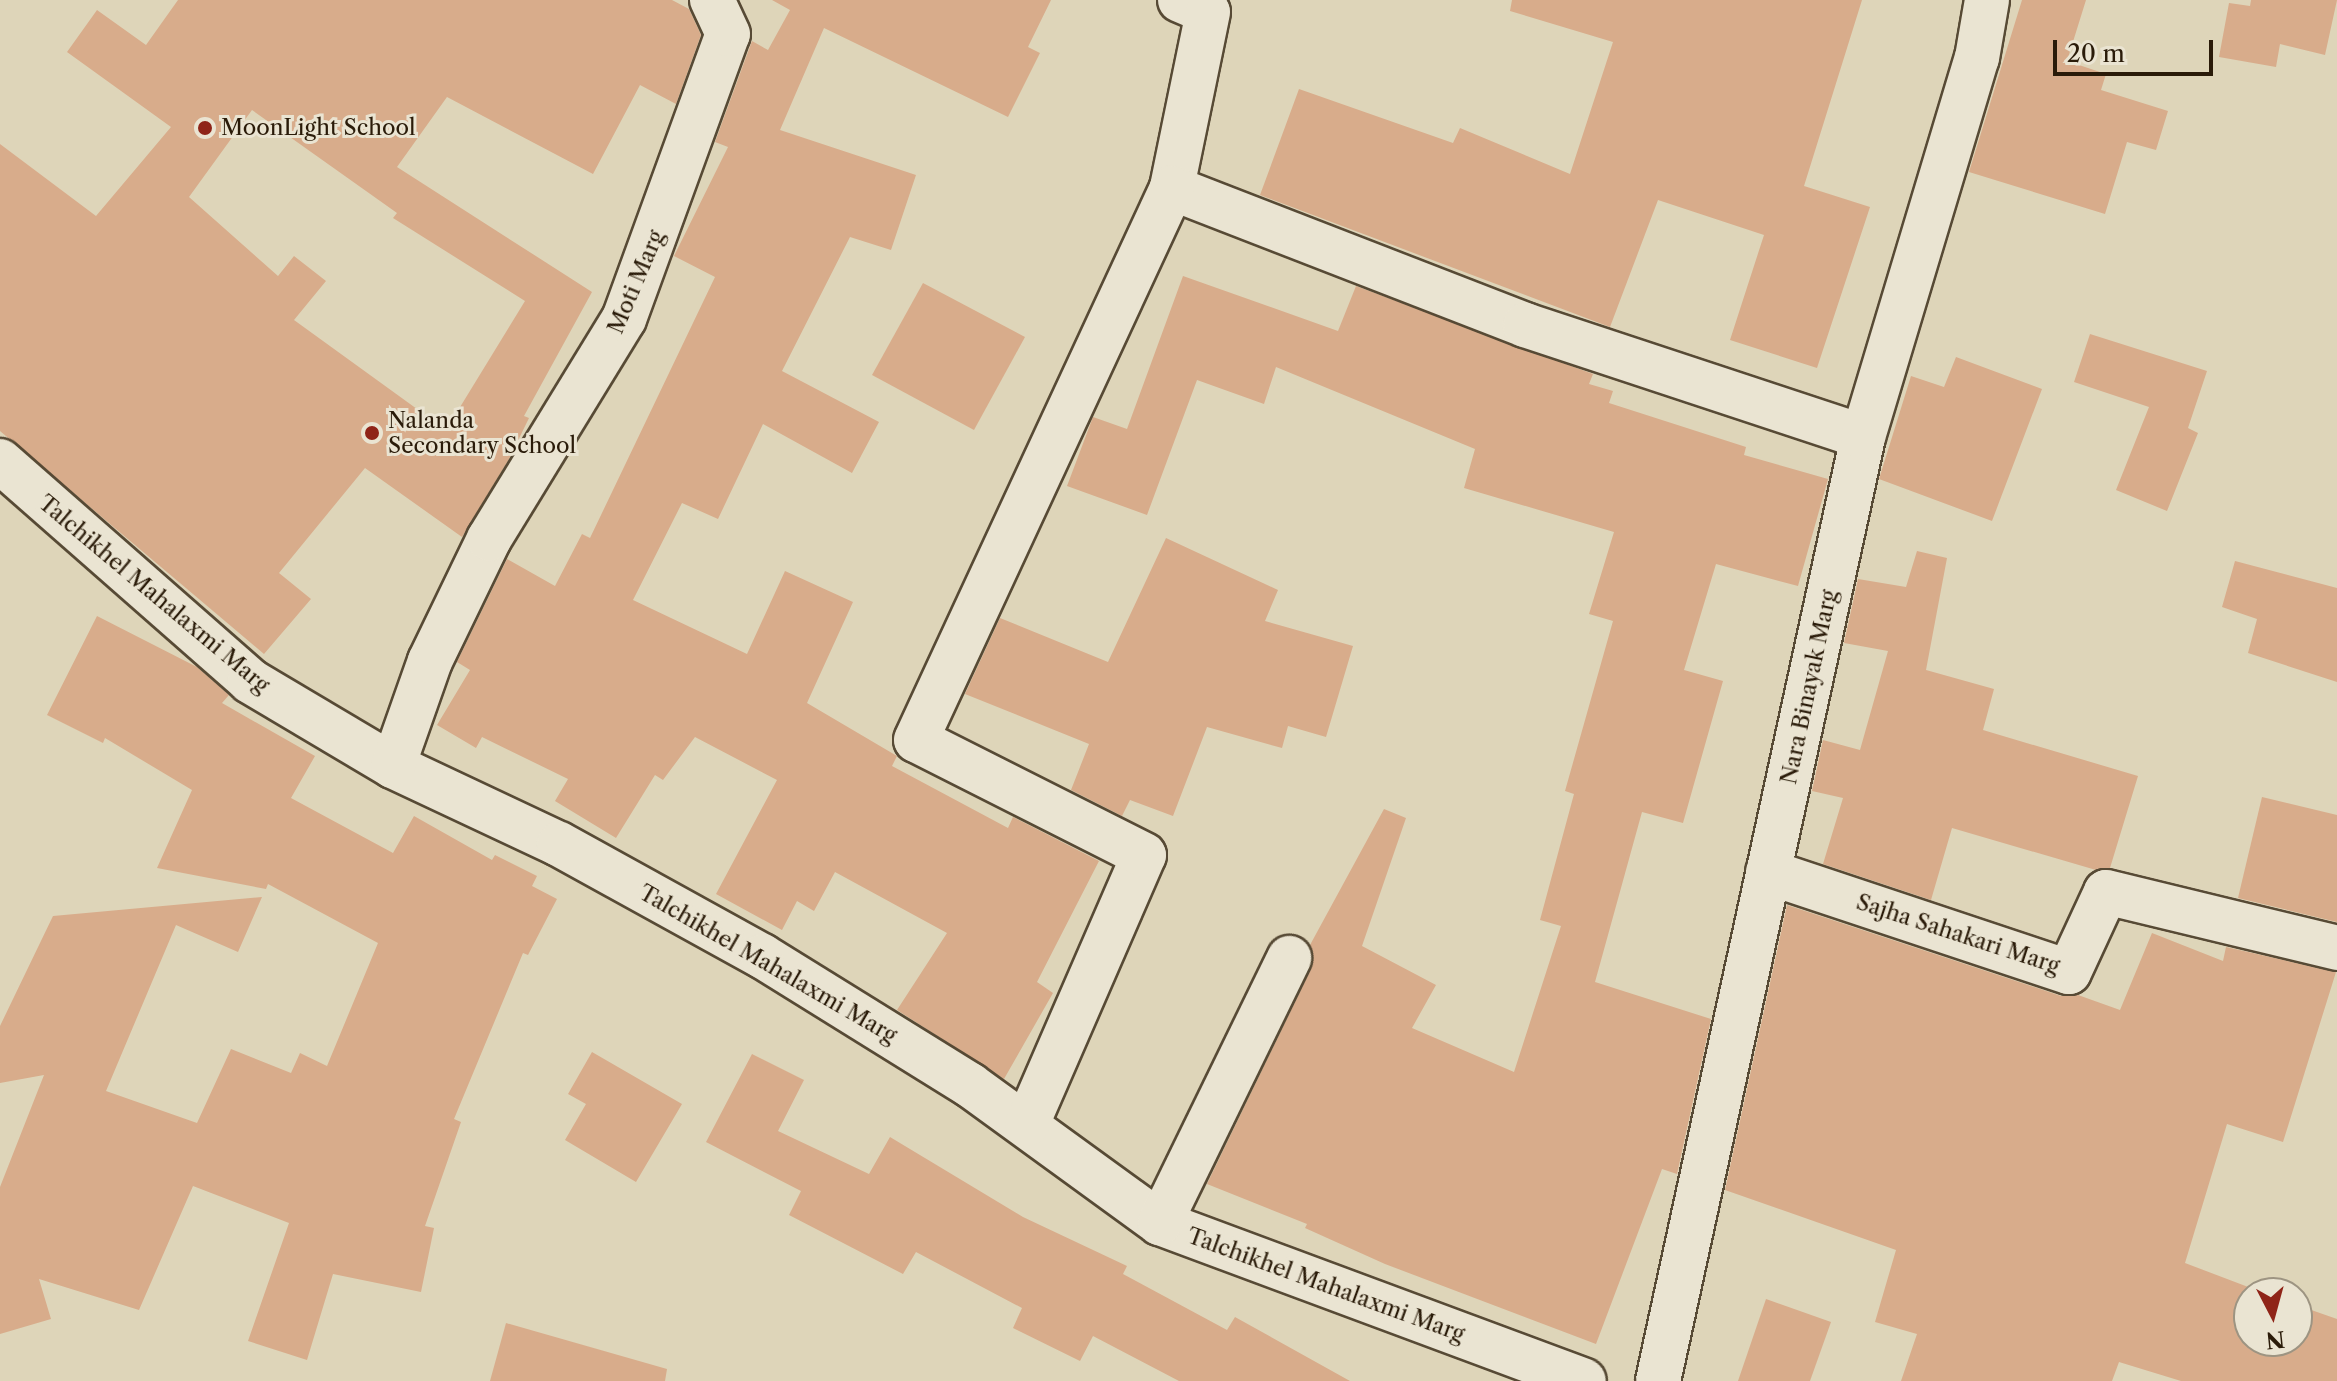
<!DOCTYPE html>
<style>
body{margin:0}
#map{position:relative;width:2337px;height:1381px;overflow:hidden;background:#ded5b9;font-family:"Libre Caslon Text",serif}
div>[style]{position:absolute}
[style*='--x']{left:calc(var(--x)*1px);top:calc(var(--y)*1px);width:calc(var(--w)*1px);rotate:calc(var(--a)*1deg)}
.building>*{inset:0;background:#d8ac8b}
.roads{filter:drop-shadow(2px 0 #574a35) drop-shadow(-2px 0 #574a35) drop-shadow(0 2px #574a35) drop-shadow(0 -2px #574a35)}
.street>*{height:44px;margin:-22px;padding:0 22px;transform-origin:22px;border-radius:22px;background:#eae4d2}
.dots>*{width:22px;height:22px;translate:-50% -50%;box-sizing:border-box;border:4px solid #eae4d2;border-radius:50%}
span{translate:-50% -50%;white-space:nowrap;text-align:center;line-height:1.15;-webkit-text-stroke:6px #eae4d2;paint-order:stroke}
.poi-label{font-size:22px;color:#2a1b09}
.left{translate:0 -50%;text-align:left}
.street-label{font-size:22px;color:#2a1b09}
.north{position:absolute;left:2233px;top:1277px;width:80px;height:80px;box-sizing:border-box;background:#eae4d2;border:2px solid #9d9482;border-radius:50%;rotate:174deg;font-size:22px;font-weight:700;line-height:32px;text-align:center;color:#2a1b09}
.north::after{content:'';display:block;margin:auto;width:28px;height:36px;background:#8f2418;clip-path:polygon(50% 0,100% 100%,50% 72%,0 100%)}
.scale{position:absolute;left:2053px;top:40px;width:160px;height:36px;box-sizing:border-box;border:4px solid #2a1b09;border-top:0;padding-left:10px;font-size:24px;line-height:28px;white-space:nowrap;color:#2a1b09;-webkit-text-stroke:6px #eae4d2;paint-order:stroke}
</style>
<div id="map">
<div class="building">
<i style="clip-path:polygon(evenodd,178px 0,672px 0,689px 9px,701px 35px,676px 104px,640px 85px,593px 174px,447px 97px,397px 167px,592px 292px,524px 416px,529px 418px,509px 459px,462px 537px,365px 468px,279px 573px,311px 599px,264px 654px,0 431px,0 144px,96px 216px,171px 127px,67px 52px,97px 10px,146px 45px,178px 0,252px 110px,397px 213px,393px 218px,525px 301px,446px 430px,294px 320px,326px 281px,294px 256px,278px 276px,189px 197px,252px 110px)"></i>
<i style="clip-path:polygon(772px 0,1051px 0,1028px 47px,1040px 53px,1008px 117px,824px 28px,780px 130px,916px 175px,891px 250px,850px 237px,782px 371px,879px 422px,852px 473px,763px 424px,718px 519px,682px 503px,633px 600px,747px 654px,785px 571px,853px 602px,807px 703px,897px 756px,892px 766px,1008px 828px,1013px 817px,1099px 861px,1037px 982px,1053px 993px,1004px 1079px,897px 1010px,947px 933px,835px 872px,814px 911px,797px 901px,782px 930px,716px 894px,777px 780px,695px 737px,663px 780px,655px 775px,616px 838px,555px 801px,568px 779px,482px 737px,476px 748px,437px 725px,470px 670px,457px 662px,507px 559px,555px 586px,582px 534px,590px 538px,715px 277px,674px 256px,728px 147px,715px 142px,752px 41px,768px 50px,790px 10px)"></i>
<i style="clip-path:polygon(1512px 0,1862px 0,1804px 186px,1870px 207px,1817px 368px,1730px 340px,1764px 235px,1658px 200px,1610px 327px,1260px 195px,1299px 89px,1453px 143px,1460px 128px,1570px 174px,1613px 42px,1510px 11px)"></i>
<i style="clip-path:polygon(2022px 0,2086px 0,2067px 61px,2106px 74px,2101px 90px,2168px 111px,2156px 150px,2127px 142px,2105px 214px,1969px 172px)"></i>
<i style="clip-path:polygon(2251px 0,2337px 0,2325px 55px,2280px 44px,2276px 67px,2219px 57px,2229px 3px,2250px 6px)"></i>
<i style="clip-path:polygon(1183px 276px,1338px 331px,1356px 286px,1593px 374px,1589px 384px,1613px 391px,1609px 403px,1746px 447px,1744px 455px,1828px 479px,1798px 586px,1716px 564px,1684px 670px,1723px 681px,1683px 823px,1642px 812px,1595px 982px,1711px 1019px,1677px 1174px,1662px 1169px,1596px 1344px,1385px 1264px,1305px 1228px,1307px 1224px,1207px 1184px,1311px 969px,1310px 945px,1384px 809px,1406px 818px,1362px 946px,1436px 985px,1412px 1028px,1514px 1072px,1561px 926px,1540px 920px,1574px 794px,1565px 791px,1613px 621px,1589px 614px,1614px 532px,1464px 488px,1475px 449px,1276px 367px,1264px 404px,1197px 380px,1147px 515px,1067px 486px,1093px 417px,1127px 429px)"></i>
<i style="clip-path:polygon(923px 283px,1025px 337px,974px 430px,872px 375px)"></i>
<i style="clip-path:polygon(2090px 334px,2207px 371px,2188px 428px,2198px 433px,2167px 511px,2116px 490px,2149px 407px,2074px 382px)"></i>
<i style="clip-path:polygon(1956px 357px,2042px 389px,1992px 521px,1879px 479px,1911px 376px,1944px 387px)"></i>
<i style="clip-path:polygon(1166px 538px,1278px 590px,1265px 621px,1353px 646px,1326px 737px,1288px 726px,1282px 748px,1207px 727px,1173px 816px,1130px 800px,1122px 816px,1071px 790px,1089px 744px,965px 694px,1000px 618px,1108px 662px)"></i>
<i style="clip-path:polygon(1917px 551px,1947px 558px,1926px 670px,1994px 689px,1983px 730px,2138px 776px,2110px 868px,2096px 870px,1952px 828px,1931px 900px,1823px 864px,1843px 798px,1812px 791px,1823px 740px,1860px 750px,1888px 651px,1844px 643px,1858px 579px,1906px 587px)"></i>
<i style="clip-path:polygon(2235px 561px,2337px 588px,2337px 682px,2248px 653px,2257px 619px,2222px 607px)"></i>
<i style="clip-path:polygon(97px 616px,197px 667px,229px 695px,222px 703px,315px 756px,291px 798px,393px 853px,414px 816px,492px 860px,495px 855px,537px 876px,532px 886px,557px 899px,528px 955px,523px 953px,454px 1119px,461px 1122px,425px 1226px,434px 1228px,421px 1292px,333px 1274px,307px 1360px,248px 1341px,289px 1223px,193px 1186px,139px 1310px,39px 1279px,51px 1319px,0 1334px,0 1187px,44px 1075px,0 1083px,0 1026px,53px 916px,262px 897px,238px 952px,176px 925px,106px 1091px,197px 1123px,231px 1049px,291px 1073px,300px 1053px,327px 1066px,378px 943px,268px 884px,266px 889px,157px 868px,192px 790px,105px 738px,103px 743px,47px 715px)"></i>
<i style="clip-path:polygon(2262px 797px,2337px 815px,2337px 922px,2238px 898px)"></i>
<i style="clip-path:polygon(1787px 905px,2061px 996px,2078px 995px,2120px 1010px,2152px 933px,2223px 961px,2226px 947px,2336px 972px,2283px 1142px,2227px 1124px,2185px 1263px,2264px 1293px,2249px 1293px,2249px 1341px,2297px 1341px,2297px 1305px,2337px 1319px,2337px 1381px,2181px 1381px,2119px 1362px,2112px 1381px,1901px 1381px,1917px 1334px,1875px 1322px,1896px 1250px,1725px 1190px)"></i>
<i style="clip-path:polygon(592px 1052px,682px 1104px,636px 1182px,565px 1140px,586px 1104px,568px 1094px)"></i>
<i style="clip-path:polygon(752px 1054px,804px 1080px,778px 1131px,869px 1174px,890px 1137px,1023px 1217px,1127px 1266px,1123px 1274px,1227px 1330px,1235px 1317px,1350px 1381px,1179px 1381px,1093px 1336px,1080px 1361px,1013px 1328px,1022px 1308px,916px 1252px,903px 1274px,789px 1215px,801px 1191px,706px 1142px)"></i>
<i style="clip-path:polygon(1766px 1299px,1831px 1322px,1810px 1381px,1738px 1381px)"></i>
<i style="clip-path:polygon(506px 1323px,667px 1369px,665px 1381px,490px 1381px)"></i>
</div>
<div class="roads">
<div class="street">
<i style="--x:1180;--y:0;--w:30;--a:23"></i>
<i style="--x:1208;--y:12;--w:180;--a:101.6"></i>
<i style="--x:1172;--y:188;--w:379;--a:21.2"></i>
<i style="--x:1525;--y:325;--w:356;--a:18.3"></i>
<i style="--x:0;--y:461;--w:333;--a:41.3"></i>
<i style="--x:250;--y:681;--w:166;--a:30.7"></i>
<i style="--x:393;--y:766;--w:183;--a:25.2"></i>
<i style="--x:559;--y:844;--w:232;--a:28.9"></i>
<i style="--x:762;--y:956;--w:245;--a:31.8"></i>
<i style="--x:970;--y:1085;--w:235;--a:36"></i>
<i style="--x:1160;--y:1223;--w:452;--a:20.4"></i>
<i style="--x:393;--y:766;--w:111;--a:-70.6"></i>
<i style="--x:430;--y:661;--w:136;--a:-64.2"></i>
<i style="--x:489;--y:539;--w:258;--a:-58.5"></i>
<i style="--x:624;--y:319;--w:303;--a:-70"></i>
<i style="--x:728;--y:34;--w:38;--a:-115"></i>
<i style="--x:1768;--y:872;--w:317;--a:18.4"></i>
<i style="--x:2069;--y:972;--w:88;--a:-65.2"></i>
<i style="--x:2106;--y:892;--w:238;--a:13.6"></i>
<i style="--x:1027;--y:1124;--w:293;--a:-66.5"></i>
<i style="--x:1144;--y:855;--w:255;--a:-153.2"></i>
<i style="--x:916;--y:740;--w:608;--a:-65.12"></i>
<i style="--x:1160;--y:1223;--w:295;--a:-64"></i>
<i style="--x:1658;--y:1381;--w:966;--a:-77.75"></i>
<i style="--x:1863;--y:437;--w:396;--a:-73.3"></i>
<i style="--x:1977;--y:58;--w:59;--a:-80.2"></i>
</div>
</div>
<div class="dots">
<i style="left:205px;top:128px;background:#8f2418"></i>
<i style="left:372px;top:433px;background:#8f2418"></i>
</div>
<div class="poi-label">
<span class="left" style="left:221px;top:128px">MoonLight School</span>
<span class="left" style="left:388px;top:433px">Nalanda<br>Secondary School</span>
</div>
<div class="street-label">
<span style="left:636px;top:282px;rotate:-67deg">Moti Marg</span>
<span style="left:154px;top:594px;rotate:40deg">Talchikhel Mahalaxmi Marg</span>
<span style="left:1809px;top:687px;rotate:-78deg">Nara Binayak Marg</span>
<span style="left:1958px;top:934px;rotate:18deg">Sajha Sahakari Marg</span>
<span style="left:768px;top:964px;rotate:30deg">Talchikhel Mahalaxmi Marg</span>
<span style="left:1326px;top:1285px;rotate:20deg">Talchikhel Mahalaxmi Marg</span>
</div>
<div class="north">N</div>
<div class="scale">20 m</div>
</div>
